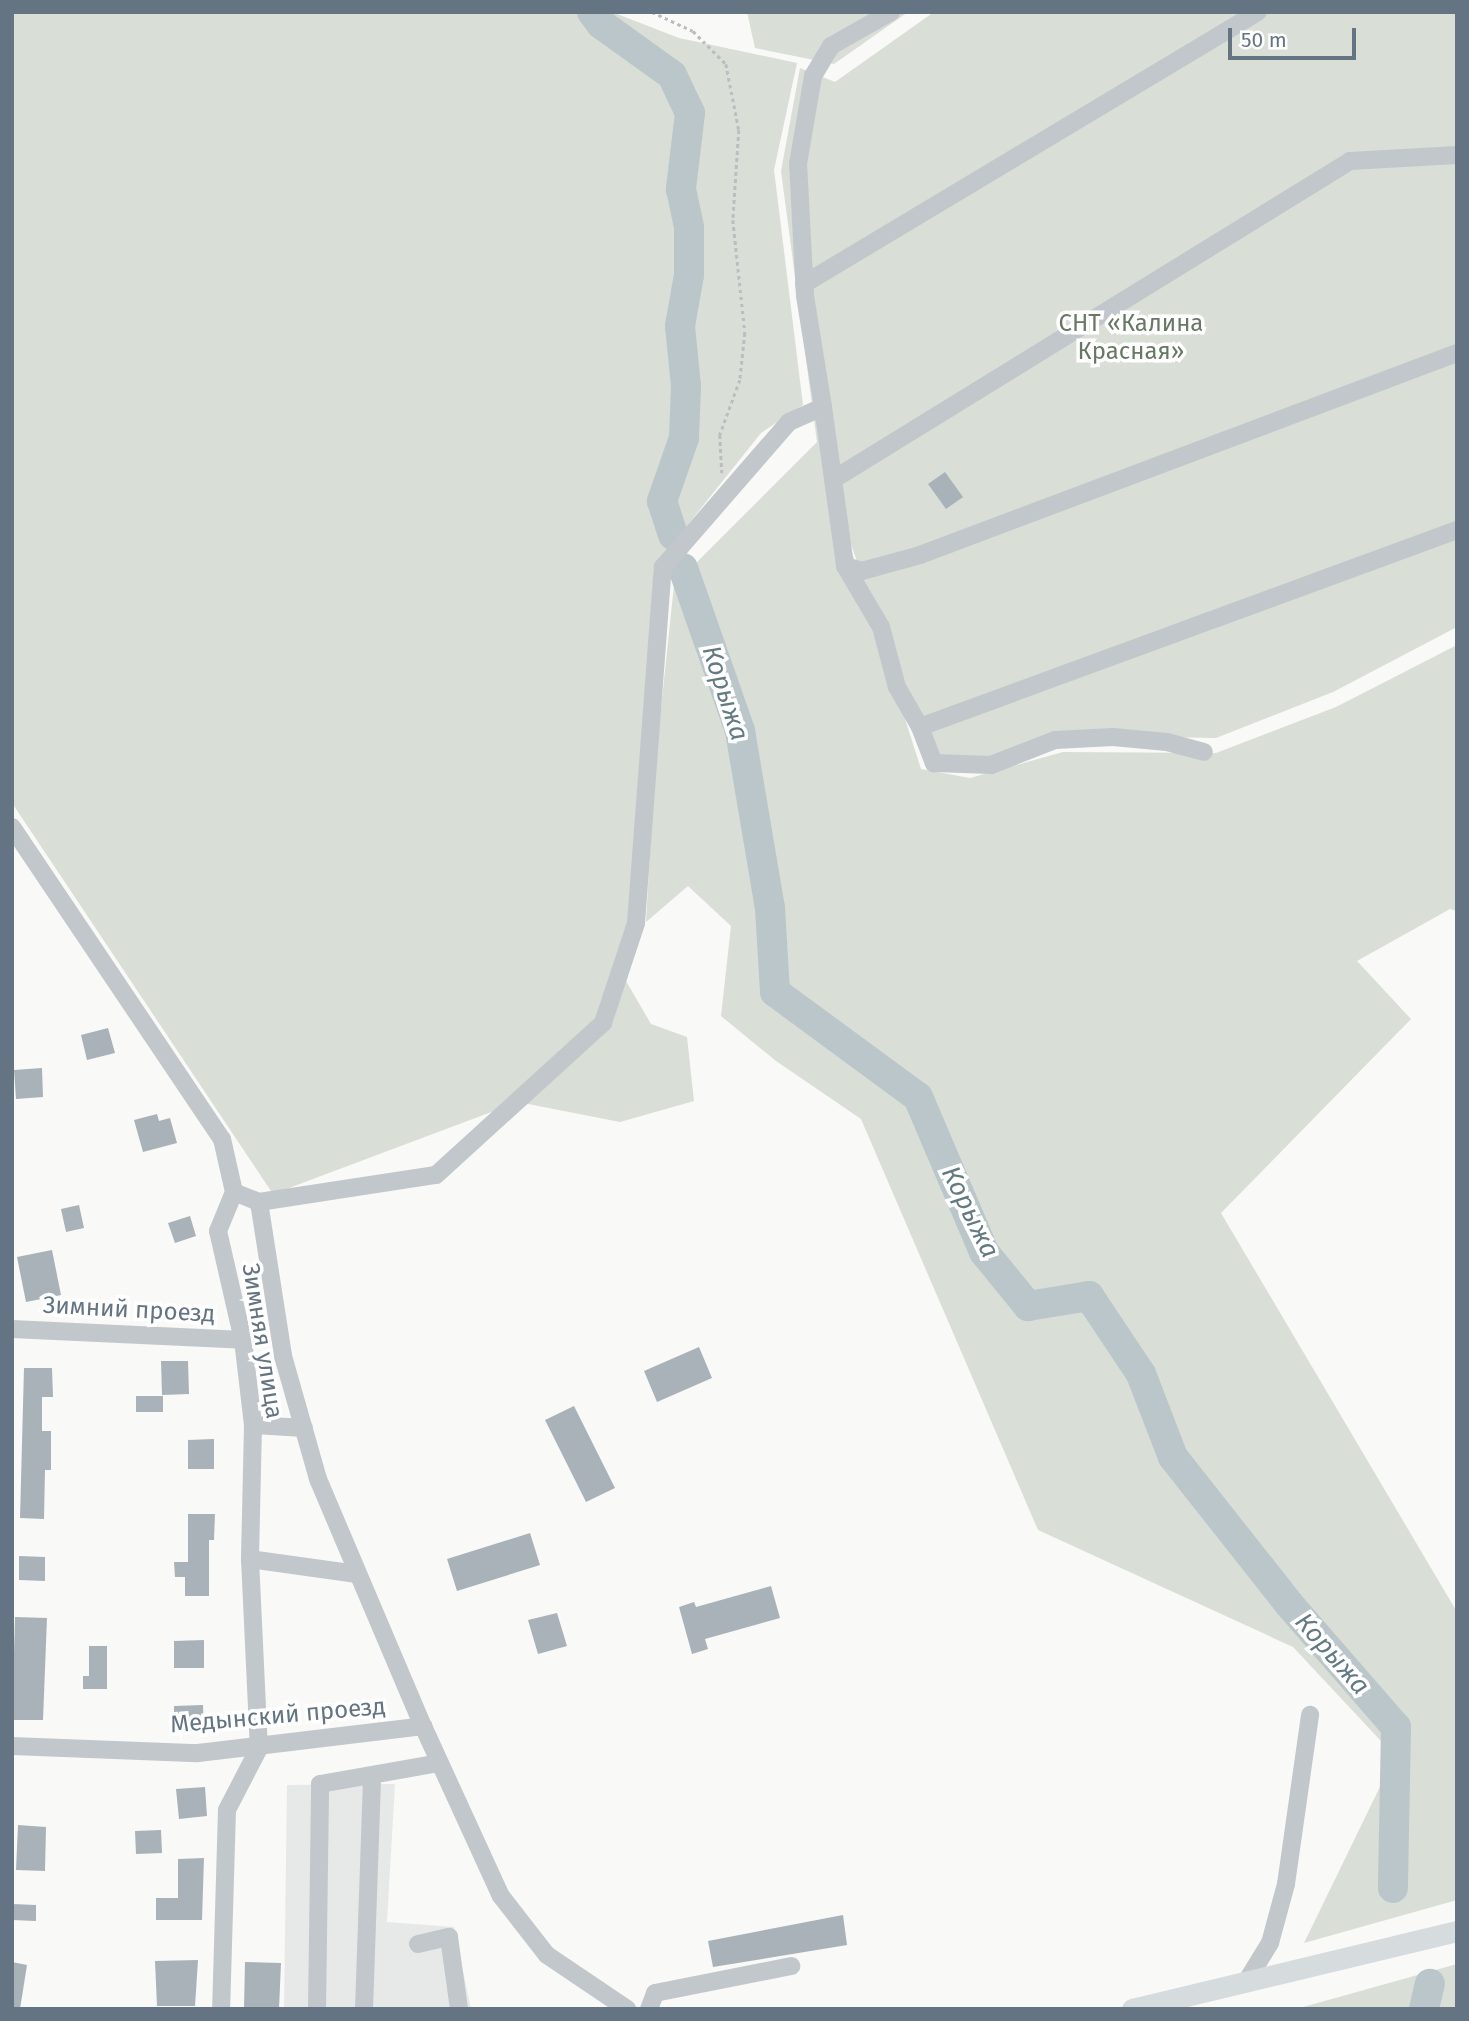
<!DOCTYPE html>
<meta charset="utf-8">
<style>
body{margin:0}
#map{position:relative;width:1469px;height:2021px;overflow:hidden;background:#f9f9f7;font-family:"Fira Sans",sans-serif}
div>[style]{position:absolute}
[style*='--x']{left:calc(var(--x)*1px);top:calc(var(--y)*1px);width:calc(var(--w)*1px);rotate:calc(var(--a)*1deg)}
.built>*{inset:0;background:#e7e8e8}
.green>*{inset:0;background:#d9ded6}
.river>*{height:30px;margin:-15px;padding:0 15px;transform-origin:15px;border-radius:15px;background:#bbc6cb}
.building>*{inset:0;background:#a9b2b8}
.path>*{height:2.5px;margin-top:-1.25px;transform-origin:0;background:repeating-linear-gradient(90deg,#babec1 0 3.5px,transparent 0 7px)}
.minor>*{height:18px;margin:-9px;padding:0 9px;transform-origin:9px;border-radius:9px;background:#c2c7cb}
.major>*{height:21px;margin:-10.5px;padding:0 10.5px;transform-origin:10.5px;border-radius:10.5px;background:#d6dbde}
span{translate:-50% -50%;white-space:nowrap;text-align:center;line-height:1.15;-webkit-text-stroke:7px #fff;paint-order:stroke}
.park-label{font-size:24px;color:#667a63}
.street-label{font-size:24px;color:#647482}
.water-label{font-size:26px;color:#637a83;font-style:italic}
.frame{position:absolute;inset:0;border:14px solid #647482;pointer-events:none}
.scale{position:absolute;left:1228px;top:28px;width:128px;height:32px;box-sizing:border-box;border:4px solid #647482;border-top:0;padding-left:9px;font-size:21px;line-height:24px;white-space:nowrap;color:#647482;-webkit-text-stroke:5px #fff;paint-order:stroke}
</style>
<div id="map">
<div class="built">
<i style="clip-path:polygon(395px 1784px,387px 1922px,454px 1927px,471px 2009px,284px 2009px,287px 1785px)"></i>
</div>
<div class="green">
<i style="clip-path:polygon(12px 12px,612px 12px,679px 38px,797px 63px,774px 170px,803px 405px,761px 433px,654px 567px,626px 981px,651px 1024px,687px 1037px,694px 1101px,620px 1122px,518px 1102px,273px 1194px,12px 803px)"></i>
<i style="clip-path:polygon(747px 12px,908px 12px,834px 64px,755px 48px)"></i>
<i style="clip-path:polygon(934px 12px,1457px 12px,1457px 627px,1333px 692px,1216px 738px,1051px 735px,974px 771px,928px 769px,826px 471px,921px 769px,970px 778px,1063px 752px,1216px 753px,1336px 707px,1457px 645px,1457px 911px,1450px 909px,1357px 961px,1411px 1019px,1221px 1213px,1457px 1612px,1457px 1900px,1304px 1943px,1395px 1756px,1293px 1647px,1038px 1530px,861px 1119px,776px 1061px,721px 1016px,731px 926px,688px 886px,646px 922px,655px 766px,674px 585px,817px 442px,781px 171px,800px 68px,835px 82px)"></i>
<i style="clip-path:polygon(1457px 1964px,1457px 2009px,1296px 2009px)"></i>
</div>
<div class="river">
<i style="--x:592;--y:12;--w:15;--a:53"></i>
<i style="--x:601;--y:24;--w:87;--a:35.7"></i>
<i style="--x:672;--y:75;--w:42;--a:64.7"></i>
<i style="--x:690;--y:113;--w:77;--a:96.8"></i>
<i style="--x:681;--y:189;--w:39;--a:78"></i>
<i style="--x:689;--y:227;--w:48;--a:90"></i>
<i style="--x:689;--y:275;--w:52;--a:100"></i>
<i style="--x:680;--y:326;--w:60;--a:84.3"></i>
<i style="--x:686;--y:386;--w:52;--a:92.2"></i>
<i style="--x:684;--y:438;--w:67;--a:109.2"></i>
<i style="--x:662;--y:501;--w:36;--a:72"></i>
<i style="--x:683;--y:568;--w:173;--a:70.7"></i>
<i style="--x:740;--y:731;--w:180;--a:80.4"></i>
<i style="--x:770;--y:908;--w:84;--a:86.6"></i>
<i style="--x:775;--y:992;--w:177;--a:36.3"></i>
<i style="--x:918;--y:1097;--w:168;--a:66.9"></i>
<i style="--x:984;--y:1252;--w:70;--a:50.8"></i>
<i style="--x:1028;--y:1306;--w:62;--a:-9.3"></i>
<i style="--x:1089;--y:1296;--w:94;--a:56.3"></i>
<i style="--x:1141;--y:1374;--w:89;--a:68.9"></i>
<i style="--x:1173;--y:1457;--w:187;--a:51.7"></i>
<i style="--x:1289;--y:1604;--w:163;--a:49"></i>
<i style="--x:1396;--y:1727;--w:161;--a:91.1"></i>
<i style="--x:1424;--y:2009;--w:26;--a:-77"></i>
</div>
<div class="building">
<i style="clip-path:polygon(945px 472px,963px 497px,946px 509px,928px 484px)"></i>
<i style="clip-path:polygon(108px 1028px,115px 1053px,87px 1060px,81px 1035px)"></i>
<i style="clip-path:polygon(42px 1068px,43px 1097px,16px 1099px,14px 1070px)"></i>
<i style="clip-path:polygon(157px 1114px,159px 1121px,170px 1118px,177px 1143px,143px 1152px,134px 1120px)"></i>
<i style="clip-path:polygon(79px 1205px,84px 1228px,66px 1232px,61px 1209px)"></i>
<i style="clip-path:polygon(190px 1216px,196px 1236px,175px 1243px,168px 1223px)"></i>
<i style="clip-path:polygon(52px 1250px,61px 1295px,26px 1302px,17px 1257px)"></i>
<i style="clip-path:polygon(699px 1347px,712px 1378px,657px 1402px,644px 1371px)"></i>
<i style="clip-path:polygon(161px 1361px,188px 1361px,189px 1394px,162px 1395px)"></i>
<i style="clip-path:polygon(24px 1368px,52px 1368px,53px 1397px,42px 1397px,42px 1431px,51px 1431px,51px 1470px,45px 1470px,44px 1519px,20px 1518px)"></i>
<i style="clip-path:polygon(136px 1396px,163px 1396px,163px 1412px,136px 1412px)"></i>
<i style="clip-path:polygon(574px 1406px,615px 1488px,586px 1502px,545px 1420px)"></i>
<i style="clip-path:polygon(214px 1439px,214px 1469px,188px 1469px,188px 1440px)"></i>
<i style="clip-path:polygon(188px 1514px,215px 1514px,214px 1540px,209px 1540px,209px 1596px,185px 1596px,185px 1577px,175px 1577px,174px 1562px,188px 1562px)"></i>
<i style="clip-path:polygon(530px 1533px,540px 1565px,457px 1591px,447px 1559px)"></i>
<i style="clip-path:polygon(19px 1556px,45px 1557px,45px 1581px,19px 1580px)"></i>
<i style="clip-path:polygon(771px 1586px,780px 1618px,705px 1639px,708px 1649px,692px 1654px,679px 1607px,694px 1602px,696px 1607px)"></i>
<i style="clip-path:polygon(557px 1613px,567px 1646px,538px 1654px,528px 1620px)"></i>
<i style="clip-path:polygon(15px 1617px,47px 1618px,43px 1720px,12px 1720px)"></i>
<i style="clip-path:polygon(204px 1640px,204px 1668px,174px 1668px,174px 1641px)"></i>
<i style="clip-path:polygon(89px 1646px,107px 1646px,107px 1689px,83px 1689px,83px 1676px,89px 1676px)"></i>
<i style="clip-path:polygon(203px 1705px,204px 1731px,174px 1731px,174px 1706px)"></i>
<i style="clip-path:polygon(205px 1787px,207px 1816px,179px 1819px,176px 1789px)"></i>
<i style="clip-path:polygon(18px 1825px,46px 1827px,45px 1871px,16px 1870px)"></i>
<i style="clip-path:polygon(161px 1830px,162px 1853px,136px 1854px,135px 1831px)"></i>
<i style="clip-path:polygon(204px 1858px,202px 1920px,156px 1920px,156px 1898px,178px 1898px,178px 1859px)"></i>
<i style="clip-path:polygon(12px 1904px,36px 1905px,36px 1921px,12px 1920px)"></i>
<i style="clip-path:polygon(843px 1915px,847px 1945px,713px 1967px,708px 1941px)"></i>
<i style="clip-path:polygon(198px 1960px,195px 2006px,157px 2006px,155px 1961px)"></i>
<i style="clip-path:polygon(12px 1962px,27px 1965px,20px 2009px,12px 2008px)"></i>
<i style="clip-path:polygon(245px 1962px,281px 1963px,279px 2009px,244px 2009px)"></i>
</div>
<div class="path">
<i style="--x:652;--y:12;--w:45;--a:24.9"></i>
<i style="--x:693;--y:31;--w:47;--a:45"></i>
<i style="--x:726;--y:64;--w:67;--a:78.9"></i>
<i style="--x:739;--y:130;--w:90;--a:93.8"></i>
<i style="--x:733;--y:220;--w:114;--a:83.9"></i>
<i style="--x:745;--y:333;--w:47;--a:96.1"></i>
<i style="--x:740;--y:380;--w:59;--a:110"></i>
<i style="--x:720;--y:435;--w:38;--a:87"></i>
</div>
<div class="minor">
<i style="--x:804;--y:284;--w:529;--a:-30.93"></i>
<i style="--x:823;--y:407;--w:112;--a:-99.2"></i>
<i style="--x:805;--y:296;--w:132;--a:-93"></i>
<i style="--x:798;--y:164;--w:89;--a:-80.3"></i>
<i style="--x:813;--y:76;--w:35;--a:-59"></i>
<i style="--x:831;--y:46;--w:69;--a:-29.5"></i>
<i style="--x:834;--y:479;--w:606;--a:-31.64"></i>
<i style="--x:1350;--y:161;--w:107;--a:-3.2"></i>
<i style="--x:845;--y:566;--w:71;--a:59.5"></i>
<i style="--x:881;--y:627;--w:62;--a:75.1"></i>
<i style="--x:897;--y:687;--w:46;--a:60.1"></i>
<i style="--x:920;--y:727;--w:572;--a:-20.15"></i>
<i style="--x:920;--y:727;--w:39;--a:69"></i>
<i style="--x:934;--y:763;--w:57;--a:2"></i>
<i style="--x:991;--y:765;--w:69;--a:-21.3"></i>
<i style="--x:1055;--y:740;--w:58;--a:-3"></i>
<i style="--x:1113;--y:737;--w:54;--a:5.3"></i>
<i style="--x:1167;--y:742;--w:38;--a:15"></i>
<i style="--x:12;--y:827;--w:376;--a:56.1"></i>
<i style="--x:222;--y:1139;--w:54;--a:77.2"></i>
<i style="--x:234;--y:1192;--w:42;--a:112.3"></i>
<i style="--x:218;--y:1231;--w:112;--a:77.1"></i>
<i style="--x:243;--y:1340;--w:86;--a:83.3"></i>
<i style="--x:253;--y:1425;--w:134;--a:91.3"></i>
<i style="--x:250;--y:1559;--w:189;--a:87.3"></i>
<i style="--x:259;--y:1748;--w:70;--a:117.3"></i>
<i style="--x:227;--y:1810;--w:199;--a:91.7"></i>
<i style="--x:234;--y:1192;--w:27;--a:22"></i>
<i style="--x:259;--y:1202;--w:156;--a:81.1"></i>
<i style="--x:283;--y:1356;--w:128;--a:74.1"></i>
<i style="--x:318;--y:1479;--w:268;--a:67"></i>
<i style="--x:423;--y:1726;--w:187;--a:65.4"></i>
<i style="--x:501;--y:1896;--w:75;--a:52.1"></i>
<i style="--x:547;--y:1955;--w:97;--a:34"></i>
<i style="--x:259;--y:1202;--w:179;--a:-8.7"></i>
<i style="--x:436;--y:1175;--w:226;--a:-42.3"></i>
<i style="--x:603;--y:1023;--w:105;--a:-71.7"></i>
<i style="--x:636;--y:923;--w:357;--a:-85.7"></i>
<i style="--x:663;--y:567;--w:192;--a:-49"></i>
<i style="--x:789;--y:422;--w:37;--a:-24"></i>
<i style="--x:823;--y:407;--w:161;--a:82.1"></i>
<i style="--x:845;--y:566;--w:18;--a:16"></i>
<i style="--x:862;--y:571;--w:60;--a:-15.4"></i>
<i style="--x:920;--y:555;--w:574;--a:-20.61"></i>
<i style="--x:12;--y:1329;--w:231;--a:2.7"></i>
<i style="--x:253;--y:1425;--w:51;--a:3.4"></i>
<i style="--x:250;--y:1559;--w:108;--a:8"></i>
<i style="--x:12;--y:1746;--w:186;--a:2.2"></i>
<i style="--x:198;--y:1753;--w:227;--a:-6.8"></i>
<i style="--x:418;--y:1944;--w:32;--a:-13"></i>
<i style="--x:449;--y:1937;--w:73;--a:82.1"></i>
<i style="--x:1246;--y:1982;--w:46;--a:-58.4"></i>
<i style="--x:1270;--y:1943;--w:61;--a:-74.8"></i>
<i style="--x:1286;--y:1884;--w:171;--a:-81.9"></i>
<i style="--x:317;--y:2009;--w:225;--a:-89.2"></i>
<i style="--x:320;--y:1784;--w:121;--a:-10"></i>
<i style="--x:364;--y:2009;--w:231;--a:-88"></i>
<i style="--x:649;--y:2009;--w:17;--a:-69"></i>
<i style="--x:655;--y:1993;--w:139;--a:-11.2"></i>
</div>
<div class="major">
<i style="--x:1132;--y:2009;--w:334;--a:-13.5"></i>
</div>
<div class="park-label">
<span style="left:1131px;top:338px">СНТ «Калина<br>Красная»</span>
</div>
<div class="street-label">
<span style="left:129px;top:1310px;rotate:3deg">Зимний проезд</span>
<span style="left:262px;top:1341px;rotate:81deg">Зимняя улица</span>
<span style="left:278px;top:1716px;rotate:-5deg">Медынский проезд</span>
</div>
<div class="water-label">
<span style="left:725px;top:693px;rotate:72deg">Корыжа</span>
<span style="left:970px;top:1212px;rotate:64deg">Корыжа</span>
<span style="left:1332px;top:1654px;rotate:49deg">Корыжа</span>
</div>
<div class="frame"></div>
<div class="scale">50 m</div>
</div>
